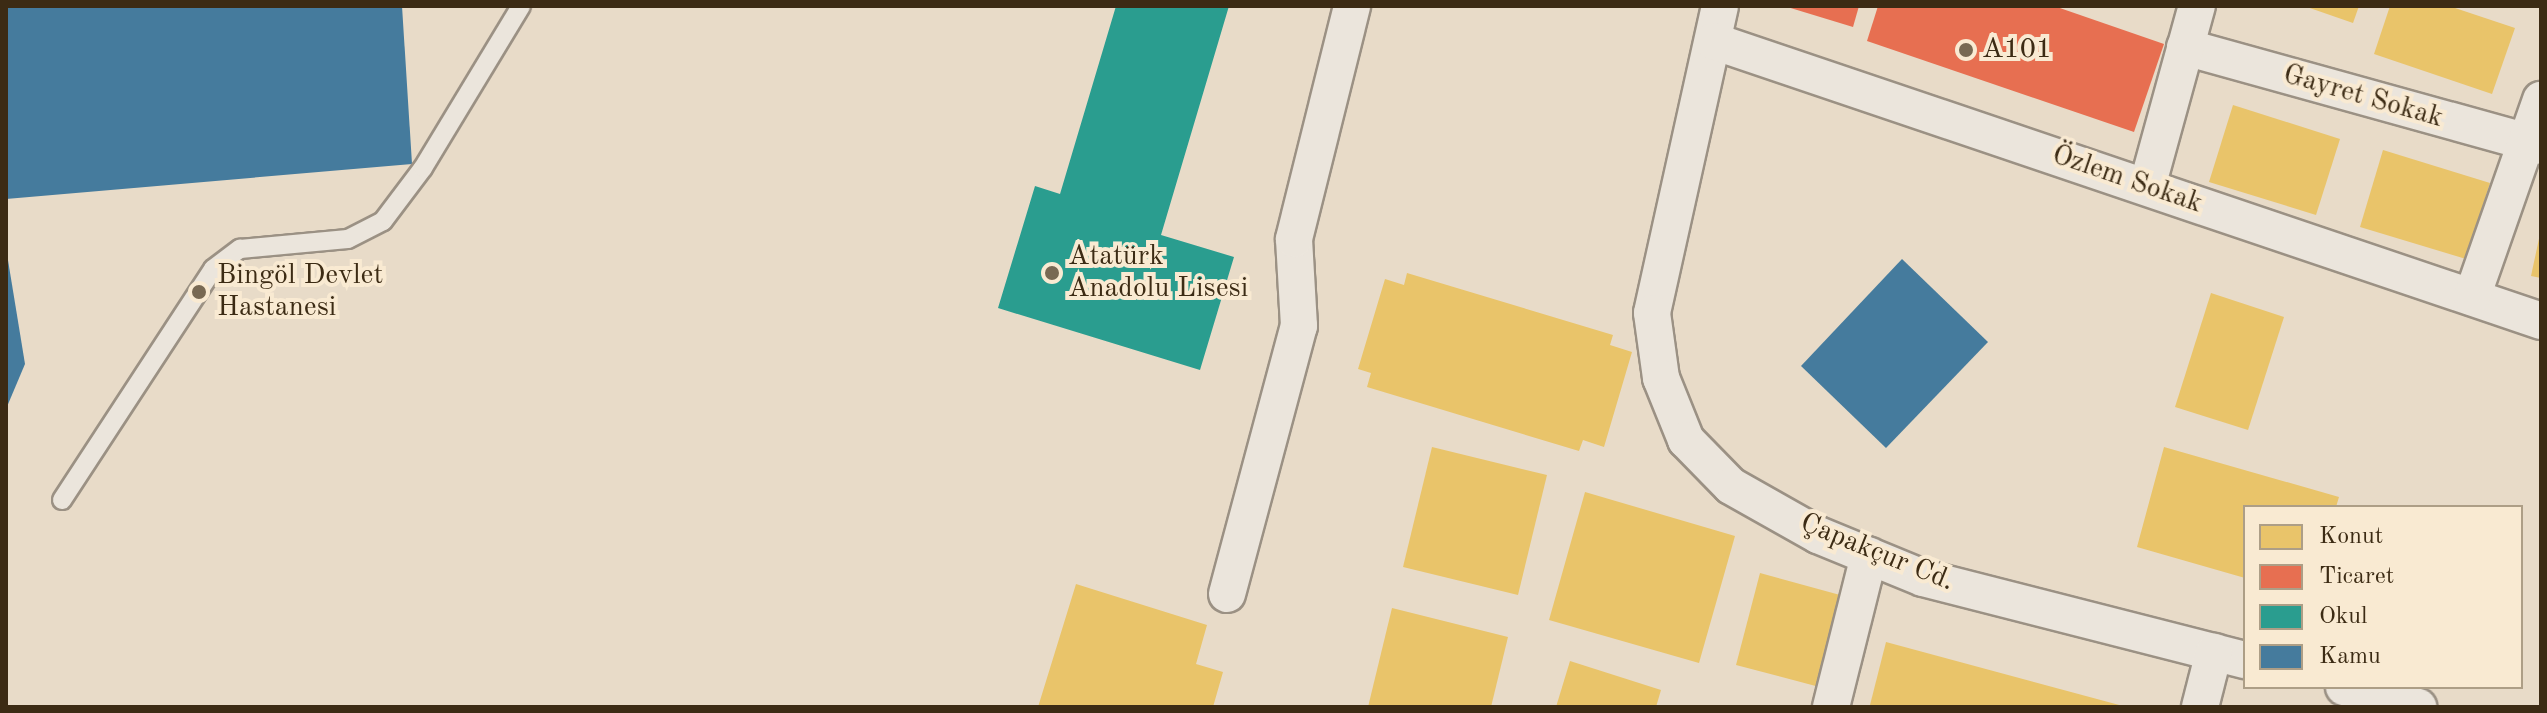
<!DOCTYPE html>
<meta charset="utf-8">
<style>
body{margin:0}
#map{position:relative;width:2547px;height:713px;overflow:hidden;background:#e8dbc8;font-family:"Old Standard TT",serif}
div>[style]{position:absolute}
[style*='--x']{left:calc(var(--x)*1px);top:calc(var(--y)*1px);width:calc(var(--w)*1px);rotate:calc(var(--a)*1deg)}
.homes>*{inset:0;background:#e9c46a}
.shops>*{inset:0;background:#e76f51}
.schools>*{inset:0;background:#2a9d8f}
.public>*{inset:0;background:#457b9d}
.roads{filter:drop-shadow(2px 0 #9b9184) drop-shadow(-2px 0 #9b9184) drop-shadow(0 2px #9b9184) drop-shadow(0 -2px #9b9184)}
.lane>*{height:18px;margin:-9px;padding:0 9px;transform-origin:9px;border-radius:9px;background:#ebe5dc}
.street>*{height:36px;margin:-18px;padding:0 18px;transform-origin:18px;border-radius:18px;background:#ebe5dc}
.dots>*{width:22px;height:22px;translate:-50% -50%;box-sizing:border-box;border:4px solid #f9ead2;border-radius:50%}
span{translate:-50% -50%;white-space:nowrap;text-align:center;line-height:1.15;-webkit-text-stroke:8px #f9ead2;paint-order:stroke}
.poi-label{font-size:28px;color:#3c2b14}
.left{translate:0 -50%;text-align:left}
.street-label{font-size:28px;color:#3c2b14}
.frame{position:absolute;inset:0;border:8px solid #3c2b14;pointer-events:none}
.legend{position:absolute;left:2243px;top:505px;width:280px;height:184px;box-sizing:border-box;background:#f9ead2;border:2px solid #ad9e86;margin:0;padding:10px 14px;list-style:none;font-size:24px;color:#3c2b14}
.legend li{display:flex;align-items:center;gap:16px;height:40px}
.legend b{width:40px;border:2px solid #ad9e86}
</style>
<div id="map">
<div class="homes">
<i style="clip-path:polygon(2304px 6px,2359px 6px,2353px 23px)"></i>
<i style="clip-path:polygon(2390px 6px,2449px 6px,2515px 28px,2492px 94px,2374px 54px)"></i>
<i style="clip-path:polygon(2233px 105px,2340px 139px,2316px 215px,2209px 182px)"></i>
<i style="clip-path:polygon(2383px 150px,2490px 183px,2466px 259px,2360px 227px)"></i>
<i style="clip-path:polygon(2540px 234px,2541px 234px,2541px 278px,2531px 276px)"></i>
<i style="clip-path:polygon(1407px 273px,1613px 335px,1610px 345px,1632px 352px,1604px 447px,1583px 440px,1579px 451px,1367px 387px,1371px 373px,1358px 369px,1385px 279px,1404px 285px)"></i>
<i style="clip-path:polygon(2211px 293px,2284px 317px,2248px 430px,2175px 407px)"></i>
<i style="clip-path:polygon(1432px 447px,1547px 475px,1518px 595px,1403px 567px)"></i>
<i style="clip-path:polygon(2164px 447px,2339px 497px,2336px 507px,2245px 507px,2245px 578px,2137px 547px)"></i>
<i style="clip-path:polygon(1585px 492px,1735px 536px,1699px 663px,1549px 620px)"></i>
<i style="clip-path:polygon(1760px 573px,1851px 598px,1827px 689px,1736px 665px)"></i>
<i style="clip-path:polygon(1076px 584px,1207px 625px,1196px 664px,1223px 672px,1213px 707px,1038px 707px)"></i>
<i style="clip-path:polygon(1392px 608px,1508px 637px,1491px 707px,1368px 707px)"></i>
<i style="clip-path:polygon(1886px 642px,2123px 706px,2123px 707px,1870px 705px)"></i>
<i style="clip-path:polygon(1570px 661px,1661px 690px,1656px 707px,1556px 707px)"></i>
</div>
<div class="shops">
<i style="clip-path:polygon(1784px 6px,1859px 6px,1853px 27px)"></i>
<i style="clip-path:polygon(1878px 6px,2054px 6px,2164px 44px,2134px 132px,1867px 41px)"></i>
</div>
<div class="schools">
<i style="clip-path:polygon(1116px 6px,1229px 6px,1161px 235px,1234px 257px,1200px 370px,998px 308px,1035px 186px,1060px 194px)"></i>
</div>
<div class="public">
<i style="clip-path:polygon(6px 6px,402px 6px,412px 164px,6px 199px)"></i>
<i style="clip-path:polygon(6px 248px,25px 364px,6px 409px)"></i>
<i style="clip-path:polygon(1902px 259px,1988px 342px,1886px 448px,1801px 366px)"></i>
</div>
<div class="roads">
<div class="lane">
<i style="--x:62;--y:500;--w:276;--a:-56.8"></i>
<i style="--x:213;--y:269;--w:34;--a:-37"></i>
<i style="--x:240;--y:249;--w:108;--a:-5.3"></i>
<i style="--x:348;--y:239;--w:39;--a:-27"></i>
<i style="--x:383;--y:221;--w:66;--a:-53"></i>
<i style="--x:423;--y:168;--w:189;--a:-58.8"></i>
</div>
<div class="street">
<i style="--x:1720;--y:6;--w:314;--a:102.5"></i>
<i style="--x:1652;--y:313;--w:66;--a:82.1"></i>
<i style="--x:1661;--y:378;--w:67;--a:68"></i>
<i style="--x:1686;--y:440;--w:64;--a:45.6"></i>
<i style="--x:1731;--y:486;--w:100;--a:29.4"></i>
<i style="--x:1818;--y:535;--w:113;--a:22.3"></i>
<i style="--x:1923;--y:578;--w:332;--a:14.3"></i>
<i style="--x:1713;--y:41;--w:874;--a:18.68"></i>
<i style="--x:2185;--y:47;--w:370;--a:15.5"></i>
<i style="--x:2147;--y:187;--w:188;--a:-74.6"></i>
<i style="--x:2472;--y:297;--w:209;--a:-70.7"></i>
<i style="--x:1227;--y:594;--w:278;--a:-75"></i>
<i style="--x:1299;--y:326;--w:87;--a:-93.3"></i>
<i style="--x:1294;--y:239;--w:240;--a:-76"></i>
<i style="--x:2344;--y:687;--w:77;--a:15.1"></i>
<i style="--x:1831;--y:707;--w:156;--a:-75.9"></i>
<i style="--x:2200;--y:707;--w:57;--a:-75.7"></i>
</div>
</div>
<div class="dots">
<i style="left:1966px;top:50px;background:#786953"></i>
<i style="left:1052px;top:273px;background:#786953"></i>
<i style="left:199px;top:292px;background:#786953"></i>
</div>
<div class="poi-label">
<span class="left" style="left:1982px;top:50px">A101</span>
<span class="left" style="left:1068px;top:273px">Atatürk<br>Anadolu Lisesi</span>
<span class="left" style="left:217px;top:292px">Bingöl Devlet<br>Hastanesi</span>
</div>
<div class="street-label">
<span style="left:2363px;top:97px;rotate:16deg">Gayret Sokak</span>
<span style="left:2127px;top:180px;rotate:19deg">Özlem Sokak</span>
<span style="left:1877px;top:553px;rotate:22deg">Çapakçur Cd.</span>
</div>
<div class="frame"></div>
<ul class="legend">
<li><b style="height:22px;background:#e9c46a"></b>Konut</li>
<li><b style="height:22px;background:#e76f51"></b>Ticaret</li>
<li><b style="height:22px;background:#2a9d8f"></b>Okul</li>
<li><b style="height:22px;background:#457b9d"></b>Kamu</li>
</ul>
</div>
